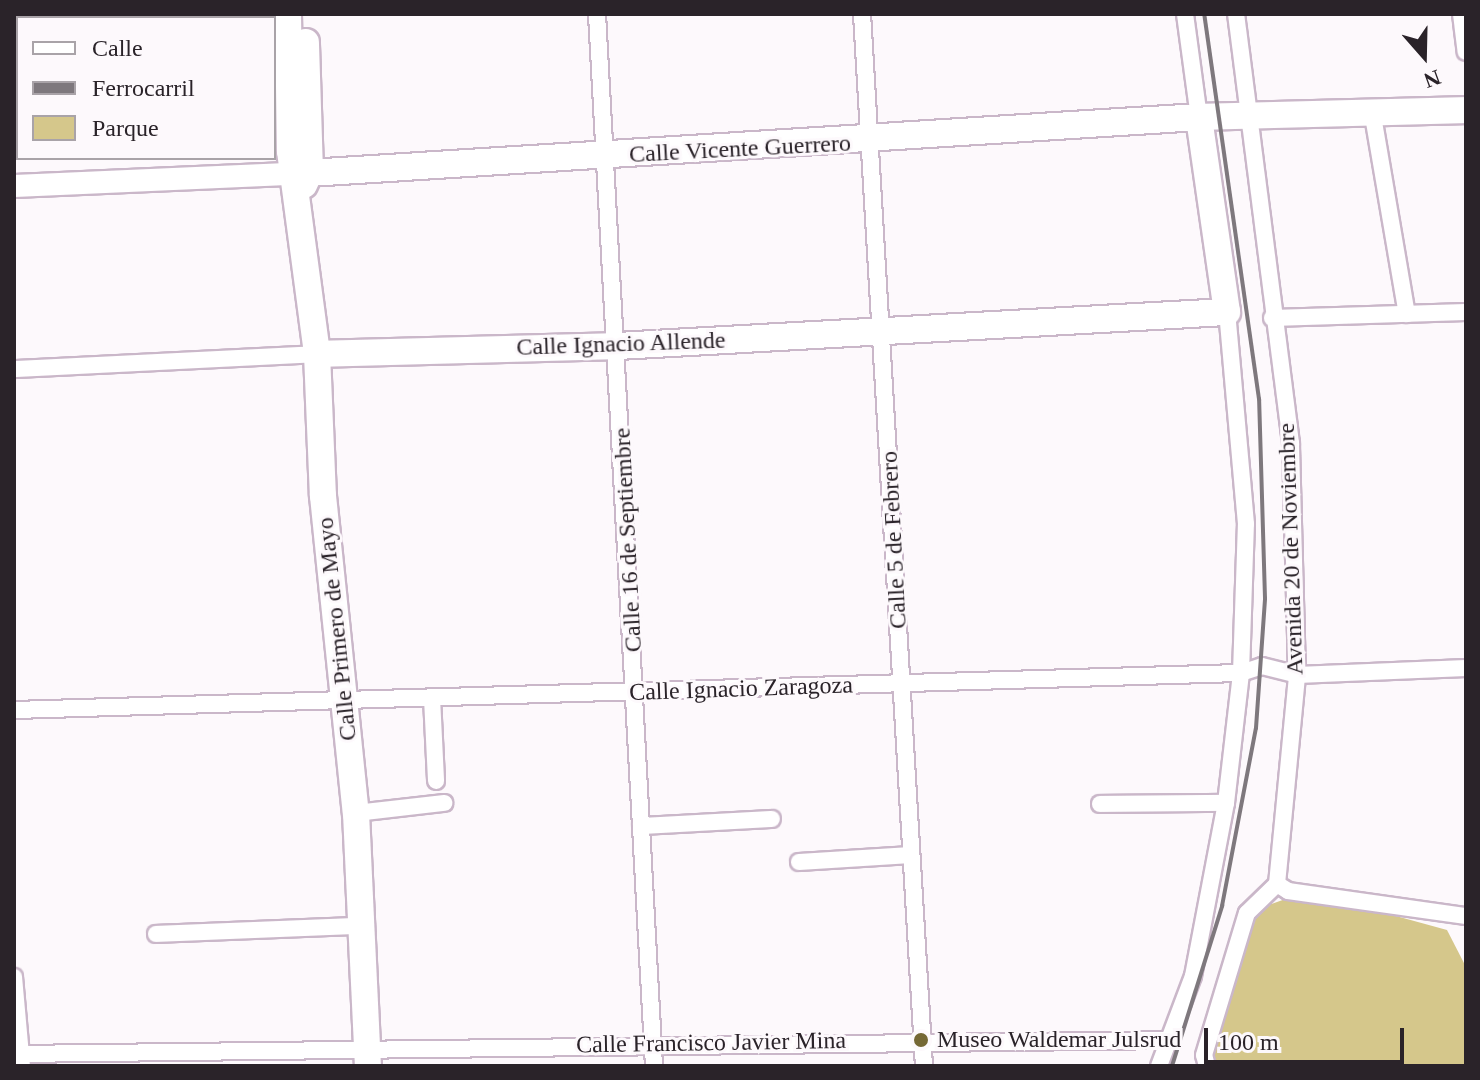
<!DOCTYPE html>
<style>
body{margin:0}
#map{position:relative;width:1480px;height:1080px;overflow:hidden;background:#fdf9fc;font-family:"Times New Roman",serif}
div>[style]{position:absolute}
[style*='--x']{left:calc(var(--x)*1px);top:calc(var(--y)*1px);width:calc(var(--w)*1px);rotate:calc(var(--a)*1deg)}
.green>*{inset:0;background:#d5c78b}
.roads{filter:drop-shadow(2px 0 #cab7c9) drop-shadow(-2px 0 #cab7c9) drop-shadow(0 2px #cab7c9) drop-shadow(0 -2px #cab7c9)}
.street>*{height:16px;margin:-8px;padding:0 8px;transform-origin:8px;border-radius:8px;background:#fff}
.secondary>*{height:22px;margin:-11px;padding:0 11px;transform-origin:11px;border-radius:11px;background:#fff}
.primary>*{height:26px;margin:-13px;padding:0 13px;transform-origin:13px;border-radius:13px;background:#fff}
.rail>*{height:4px;margin:-2px;padding:0 2px;transform-origin:2px;border-radius:2px;background:#7e787d}
.dots>*{width:22px;height:22px;translate:-50% -50%;box-sizing:border-box;border:4px solid #fdf9fc;border-radius:50%}
span{translate:-50% -50%;white-space:nowrap;text-align:center;line-height:1.15;-webkit-text-stroke:6px #fdf9fc;paint-order:stroke}
.street-label{font-size:24px;color:#2a2329}
.poi-label{font-size:24px;color:#2a2329}
.left{translate:0 -50%;text-align:left}
.frame{position:absolute;inset:0;border:16px solid #2a2329;pointer-events:none}
.legend{position:absolute;left:16px;top:16px;width:260px;height:144px;box-sizing:border-box;background:#fdf9fc;border:2px solid #a9a3a8;margin:0;padding:10px 14px;list-style:none;font-size:24px;color:#2a2329}
.legend li{display:flex;align-items:center;gap:16px;height:40px}
.legend b{width:40px;border:2px solid #a9a3a8}
.north{position:absolute;left:1384px;top:16px;width:80px;height:80px;-webkit-text-stroke:6px #fdf9fc;paint-order:stroke;rotate:160deg;font-size:22px;font-weight:700;line-height:32px;text-align:center;color:#2a2329}
.north::after{content:'';display:block;margin:auto;width:28px;height:36px;background:#2a2329;clip-path:polygon(50% 0,100% 100%,50% 72%,0 100%)}
.scale{position:absolute;left:1204px;top:1028px;width:200px;height:36px;box-sizing:border-box;border:4px solid #2a2329;border-top:0;padding-left:10px;font-size:24px;line-height:28px;white-space:nowrap;color:#2a2329;-webkit-text-stroke:6px #fdf9fc;paint-order:stroke}
</style>
<div id="map">
<div class="green">
<i style="clip-path:polygon(1294px 896px,1334px 899px,1447px 930px,1466px 967px,1466px 1066px,1214px 1066px,1211px 1057px,1254px 910px)"></i>
</div>
<div class="roads">
<div class="street">
<i style="--x:597;--y:14;--w:1054;--a:86.9"></i>
<i style="--x:862;--y:14;--w:1054;--a:86.63"></i>
<i style="--x:1185;--y:14;--w:104;--a:82.3"></i>
<i style="--x:1461;--y:14;--w:38;--a:83"></i>
<i style="--x:111;--y:18;--w:79;--a:-2.9"></i>
<i style="--x:14;--y:23;--w:4;--a:0"></i>
<i style="--x:1373;--y:116;--w:201;--a:80.3"></i>
<i style="--x:1272;--y:318;--w:194;--a:-1.8"></i>
<i style="--x:14;--y:369;--w:303;--a:-2.8"></i>
<i style="--x:432;--y:698;--w:83;--a:87.2"></i>
<i style="--x:14;--y:710;--w:1228;--a:-1.73"></i>
<i style="--x:1241;--y:673;--w:22;--a:-18"></i>
<i style="--x:1262;--y:666;--w:36;--a:14"></i>
<i style="--x:1297;--y:675;--w:169;--a:-2.4"></i>
<i style="--x:1100;--y:804;--w:126;--a:-0.5"></i>
<i style="--x:356;--y:813;--w:89;--a:-6.5"></i>
<i style="--x:641;--y:826;--w:131;--a:-3.1"></i>
<i style="--x:799;--y:862;--w:112;--a:-3.6"></i>
<i style="--x:1277;--y:884;--w:13;--a:32"></i>
<i style="--x:1288;--y:891;--w:180;--a:8"></i>
<i style="--x:156;--y:934;--w:203;--a:-2.3"></i>
<i style="--x:14;--y:977;--w:89;--a:84.9"></i>
<i style="--x:14;--y:1054;--w:1155;--a:-0.69"></i>
<i style="--x:1159;--y:1066;--w:96;--a:-69.3"></i>
<i style="--x:1193;--y:976;--w:176;--a:-79.2"></i>
<i style="--x:1226;--y:803;--w:131;--a:-83.4"></i>
<i style="--x:1241;--y:673;--w:149;--a:-88.1"></i>
<i style="--x:1246;--y:524;--w:213;--a:-95.1"></i>
<i style="--x:1207;--y:1066;--w:11;--a:-105"></i>
<i style="--x:1204;--y:1055;--w:148;--a:-73.2"></i>
<i style="--x:1247;--y:913;--w:42;--a:-44"></i>
<i style="--x:1277;--y:884;--w:210;--a:-84.5"></i>
<i style="--x:1297;--y:675;--w:232;--a:-91.5"></i>
<i style="--x:1291;--y:443;--w:433;--a:-97.3"></i>
</div>
<div class="secondary">
<i style="--x:14;--y:186;--w:279;--a:-2.5"></i>
</div>
<div class="primary">
<i style="--x:288;--y:14;--w:137;--a:89.2"></i>
<i style="--x:290;--y:151;--w:205;--a:82.4"></i>
<i style="--x:317;--y:354;--w:142;--a:87.6"></i>
<i style="--x:323;--y:496;--w:319;--a:84.1"></i>
<i style="--x:356;--y:813;--w:253;--a:87.3"></i>
<i style="--x:293;--y:174;--w:908;--a:-3.6"></i>
<i style="--x:1199;--y:117;--w:267;--a:-1.5"></i>
<i style="--x:304;--y:185;--w:14;--a:-65"></i>
<i style="--x:310;--y:172;--w:130;--a:-91.8"></i>
<i style="--x:317;--y:354;--w:301;--a:-1.5"></i>
<i style="--x:618;--y:346;--w:610;--a:-3.2"></i>
<i style="--x:1227;--y:312;--w:197;--a:-98.2"></i>
</div>
</div>
<div class="rail">
<i style="--x:1172;--y:1066;--w:168;--a:-72.6"></i>
<i style="--x:1222;--y:906;--w:181;--a:-79.2"></i>
<i style="--x:1256;--y:728;--w:130;--a:-86"></i>
<i style="--x:1265;--y:598;--w:199;--a:-91.7"></i>
<i style="--x:1259;--y:399;--w:389;--a:-98.1"></i>
</div>
<div class="dots">
<i style="left:921px;top:1040px;background:#756835"></i>
</div>
<div class="street-label">
<span style="left:740px;top:149px;rotate:-3deg">Calle Vicente Guerrero</span>
<span style="left:621px;top:344px;rotate:-2deg">Calle Ignacio Allende</span>
<span style="left:628px;top:540px;rotate:-93deg">Calle 16 de Septiembre</span>
<span style="left:894px;top:540px;rotate:-93deg">Calle 5 de Febrero</span>
<span style="left:1291px;top:549px;rotate:-92deg">Avenida 20 de Noviembre</span>
<span style="left:337px;top:629px;rotate:-96deg">Calle Primero de Mayo</span>
<span style="left:741px;top:689px;rotate:-2deg">Calle Ignacio Zaragoza</span>
<span style="left:711px;top:1043px;rotate:-1deg">Calle Francisco Javier Mina</span>
</div>
<div class="poi-label">
<span class="left" style="left:937px;top:1040px">Museo Waldemar Julsrud</span>
</div>
<div class="frame"></div>
<ul class="legend">
<li><b style="height:10px;background:#fff"></b>Calle</li>
<li><b style="height:10px;background:#7e787d"></b>Ferrocarril</li>
<li><b style="height:22px;background:#d5c78b"></b>Parque</li>
</ul>
<div class="north">N</div>
<div class="scale">100 m</div>
</div>
